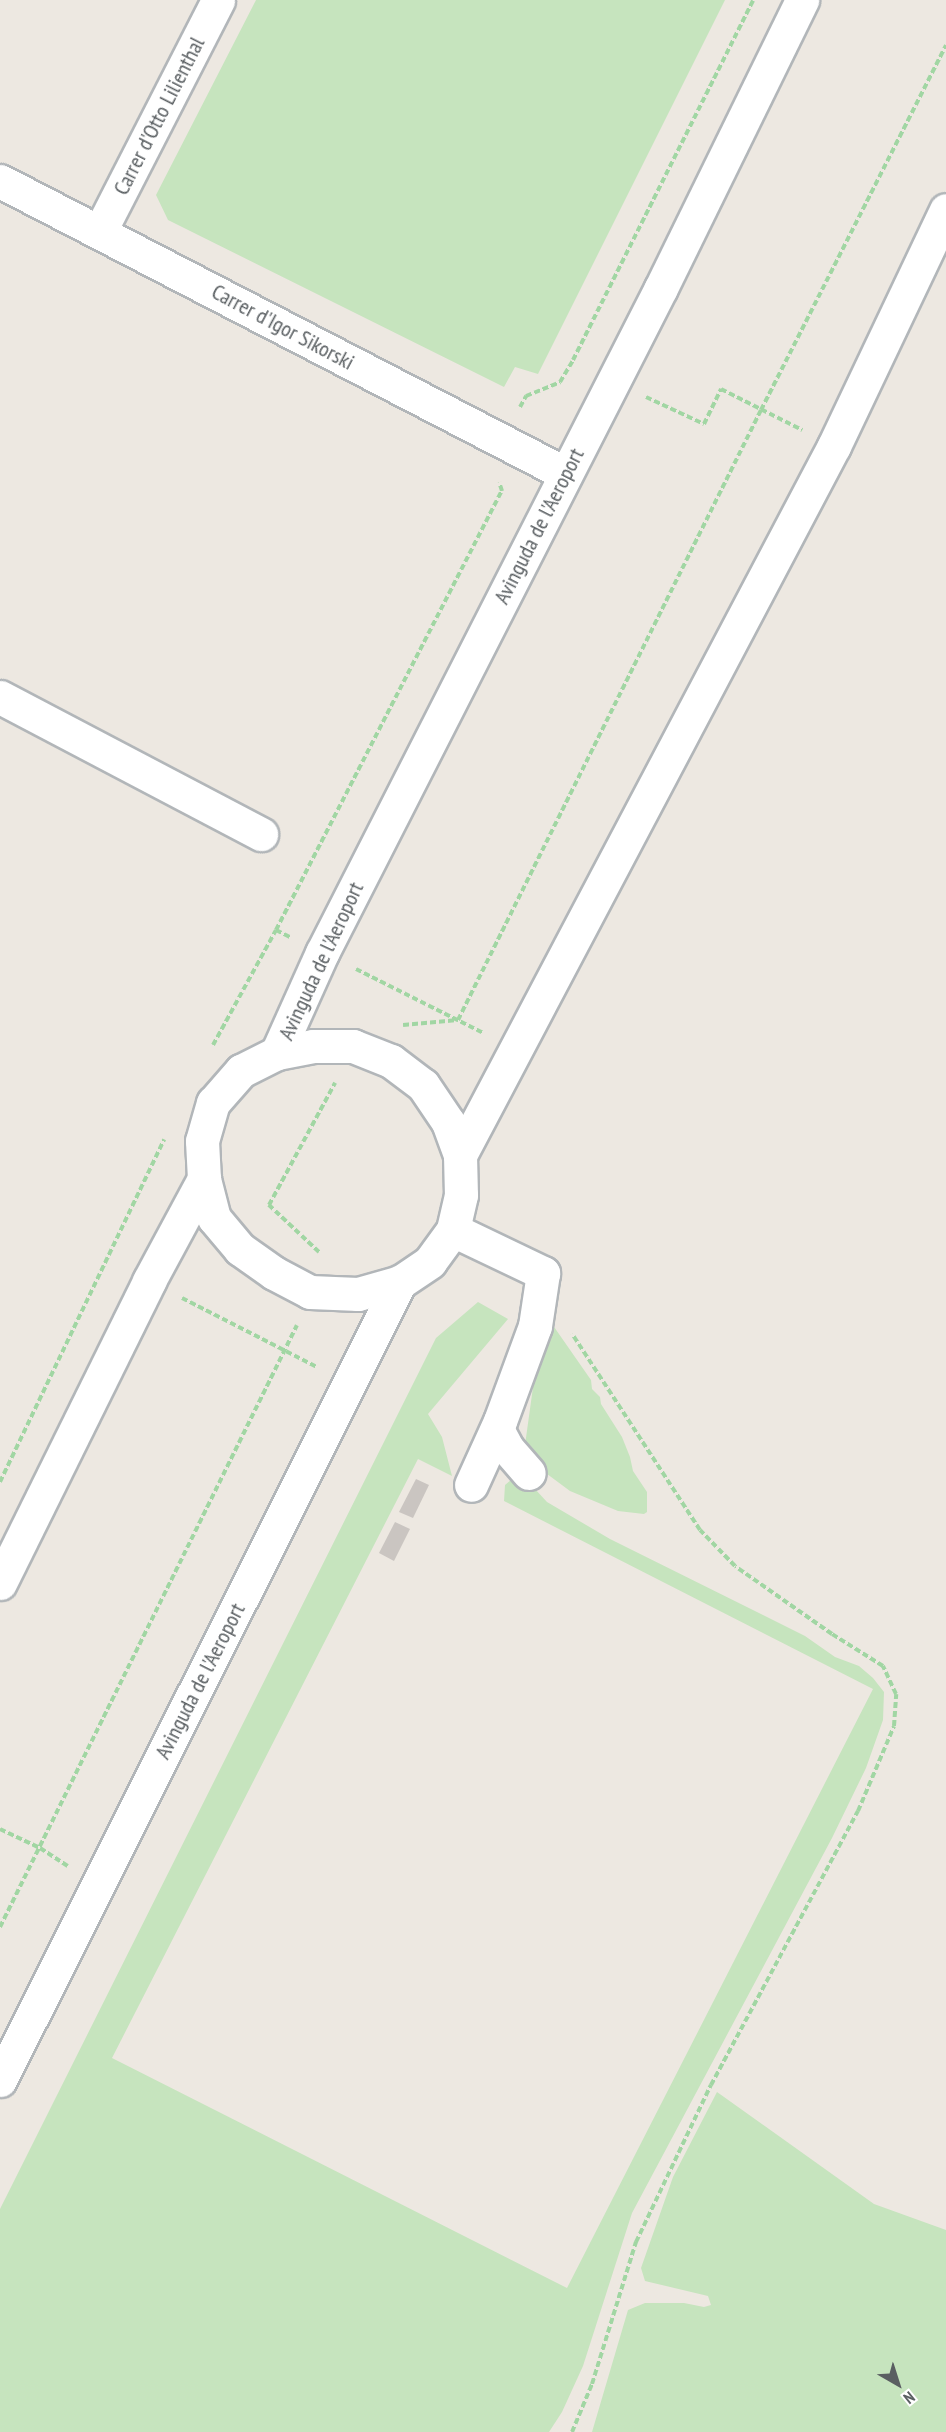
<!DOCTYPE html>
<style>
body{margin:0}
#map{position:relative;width:946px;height:2432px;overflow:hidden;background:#ede8e1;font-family:"PT Sans Narrow",sans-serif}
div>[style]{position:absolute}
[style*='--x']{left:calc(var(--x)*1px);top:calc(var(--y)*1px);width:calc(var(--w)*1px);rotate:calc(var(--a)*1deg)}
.green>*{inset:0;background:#c6e4be}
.building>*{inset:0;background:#cac5c1}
.path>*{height:4px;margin-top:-2px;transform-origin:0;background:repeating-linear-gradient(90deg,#a1d6a3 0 6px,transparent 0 9px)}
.roads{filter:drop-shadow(2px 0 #b2b6b9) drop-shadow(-2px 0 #b2b6b9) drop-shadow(0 2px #b2b6b9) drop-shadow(0 -2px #b2b6b9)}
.minor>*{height:33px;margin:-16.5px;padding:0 16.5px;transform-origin:16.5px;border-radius:16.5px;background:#fff}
span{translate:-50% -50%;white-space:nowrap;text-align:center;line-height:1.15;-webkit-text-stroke:4.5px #fff;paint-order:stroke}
.street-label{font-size:22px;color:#5a5f62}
.north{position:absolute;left:868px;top:2354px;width:60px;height:60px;-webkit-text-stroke:4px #fff;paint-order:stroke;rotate:141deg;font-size:16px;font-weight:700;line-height:24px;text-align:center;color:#5a5f62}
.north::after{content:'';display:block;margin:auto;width:21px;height:27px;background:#5a5f62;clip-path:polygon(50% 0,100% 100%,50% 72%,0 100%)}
</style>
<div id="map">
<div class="green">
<i style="clip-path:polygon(256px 0,725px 0,538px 374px,515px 367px,504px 387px,168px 220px,156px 195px)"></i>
<i style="clip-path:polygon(478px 1302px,508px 1319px,428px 1414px,442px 1437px,452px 1476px,418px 1459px,112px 2058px,567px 2288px,873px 1689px,504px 1501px,505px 1485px,513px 1478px,535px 1489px,547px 1502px,610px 1539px,805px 1636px,835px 1657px,859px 1666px,873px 1678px,884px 1692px,883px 1720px,866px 1768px,832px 1838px,632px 2213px,583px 2366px,562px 2412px,549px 2432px,0 2432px,0 2209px,436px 1338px)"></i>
<i style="clip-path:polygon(552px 1324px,591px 1380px,592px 1389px,600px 1397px,601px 1404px,622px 1437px,630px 1457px,633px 1471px,647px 1492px,647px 1512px,644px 1514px,618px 1511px,570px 1491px,539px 1468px,525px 1445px,534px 1380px)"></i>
<i style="clip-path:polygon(717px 2092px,874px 2204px,946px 2230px,946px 2432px,592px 2432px,628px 2310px,645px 2303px,684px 2303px,704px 2307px,711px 2305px,708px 2296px,645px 2281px,641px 2268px,673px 2177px)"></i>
</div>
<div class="building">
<i style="clip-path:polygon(416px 1479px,429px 1485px,413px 1518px,399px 1512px)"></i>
<i style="clip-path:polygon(395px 1522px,410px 1529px,394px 1561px,379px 1553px)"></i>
</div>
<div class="path">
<i style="--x:646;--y:397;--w:64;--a:25"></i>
<i style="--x:704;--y:424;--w:39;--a:-64"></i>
<i style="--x:721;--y:389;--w:91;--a:26.8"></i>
<i style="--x:520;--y:407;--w:13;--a:-61"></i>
<i style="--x:526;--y:396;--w:37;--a:-22"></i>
<i style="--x:560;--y:382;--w:26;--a:-59"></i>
<i style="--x:573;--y:360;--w:402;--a:-63.4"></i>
<i style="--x:276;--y:930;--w:16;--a:27"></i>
<i style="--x:356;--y:969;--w:142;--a:26.7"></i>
<i style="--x:403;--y:1025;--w:55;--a:-5.2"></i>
<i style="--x:458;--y:1020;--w:681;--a:-63.59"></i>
<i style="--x:761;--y:410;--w:409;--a:-63.1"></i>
<i style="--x:213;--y:1045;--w:131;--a:-61.3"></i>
<i style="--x:276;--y:930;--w:494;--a:-62.8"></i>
<i style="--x:502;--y:491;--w:9;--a:-108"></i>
<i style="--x:319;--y:1252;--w:69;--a:-136.8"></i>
<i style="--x:269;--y:1205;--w:139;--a:-61.6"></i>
<i style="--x:182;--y:1298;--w:152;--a:27.1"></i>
<i style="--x:0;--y:1482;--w:380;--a:-64.4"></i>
<i style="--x:0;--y:1829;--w:44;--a:25.4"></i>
<i style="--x:40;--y:1848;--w:33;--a:33"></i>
<i style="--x:0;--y:1927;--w:671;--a:-63.74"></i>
<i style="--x:572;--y:2432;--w:52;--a:-67.4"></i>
<i style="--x:592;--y:2384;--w:149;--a:-72.8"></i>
<i style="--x:636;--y:2242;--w:174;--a:-64.5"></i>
<i style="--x:711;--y:2085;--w:311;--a:-61.8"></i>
<i style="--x:858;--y:1811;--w:92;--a:-67"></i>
<i style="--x:894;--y:1726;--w:32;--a:-86"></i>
<i style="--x:896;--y:1694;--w:31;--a:-115"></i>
<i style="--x:883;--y:1666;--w:60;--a:-147.9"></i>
<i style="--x:832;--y:1634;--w:118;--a:-145"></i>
<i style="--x:735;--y:1566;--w:50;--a:-134.2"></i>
<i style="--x:700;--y:1530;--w:234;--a:-123.1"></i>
</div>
<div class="roads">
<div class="minor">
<i style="--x:0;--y:181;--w:637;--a:27.37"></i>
<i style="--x:100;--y:231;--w:259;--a:-62.9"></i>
<i style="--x:0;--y:697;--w:295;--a:27.7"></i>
<i style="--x:313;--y:1046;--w:40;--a:0"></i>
<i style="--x:353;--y:1046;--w:41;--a:21.5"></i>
<i style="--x:391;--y:1061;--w:40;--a:37"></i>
<i style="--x:423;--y:1085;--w:45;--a:56"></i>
<i style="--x:448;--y:1122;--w:35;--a:70"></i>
<i style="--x:460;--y:1155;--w:40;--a:88.6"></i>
<i style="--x:461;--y:1195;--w:36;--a:103"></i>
<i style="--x:453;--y:1230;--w:39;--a:126"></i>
<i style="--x:430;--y:1262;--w:36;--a:146"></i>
<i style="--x:400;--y:1282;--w:44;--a:164.1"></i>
<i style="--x:358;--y:1294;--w:48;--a:-177.6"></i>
<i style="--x:310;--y:1292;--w:41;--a:-152.2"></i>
<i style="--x:274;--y:1273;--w:42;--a:-144.8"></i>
<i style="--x:240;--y:1249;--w:40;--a:-130"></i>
<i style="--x:214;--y:1218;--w:40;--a:-104.4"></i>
<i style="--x:204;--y:1179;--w:38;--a:-93"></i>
<i style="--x:202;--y:1141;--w:40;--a:-74"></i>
<i style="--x:213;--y:1103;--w:43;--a:-48.8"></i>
<i style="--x:241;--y:1071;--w:40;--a:-26.6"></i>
<i style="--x:277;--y:1053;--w:37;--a:-11"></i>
<i style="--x:277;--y:1053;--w:110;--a:-65.8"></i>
<i style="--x:322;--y:953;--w:746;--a:-62.99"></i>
<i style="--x:661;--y:288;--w:321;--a:-63.9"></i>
<i style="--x:460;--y:1155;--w:802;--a:-62.19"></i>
<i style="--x:834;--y:446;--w:261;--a:-64.6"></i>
<i style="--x:453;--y:1230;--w:100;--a:25.5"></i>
<i style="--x:543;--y:1273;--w:54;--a:98.6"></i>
<i style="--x:535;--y:1326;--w:101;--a:110.2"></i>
<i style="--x:500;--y:1421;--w:70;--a:114.4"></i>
<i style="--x:497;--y:1429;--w:21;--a:62"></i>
<i style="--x:507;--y:1448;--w:33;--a:49"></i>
<i style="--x:0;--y:1583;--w:337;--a:-63.7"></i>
<i style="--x:149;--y:1281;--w:116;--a:-61.7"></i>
<i style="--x:0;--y:2080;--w:893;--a:-63.38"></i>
</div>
</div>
<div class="street-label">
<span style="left:159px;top:116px;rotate:-63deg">Carrer d'Otto Lilienthal</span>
<span style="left:283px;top:327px;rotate:28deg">Carrer d'Igor Sikorski</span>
<span style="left:539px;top:526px;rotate:-63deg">Avinguda de l'Aeroport</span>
<span style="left:321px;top:961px;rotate:-65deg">Avinguda de l'Aeroport</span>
<span style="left:200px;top:1681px;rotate:-63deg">Avinguda de l'Aeroport</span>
</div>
<div class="north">N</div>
</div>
